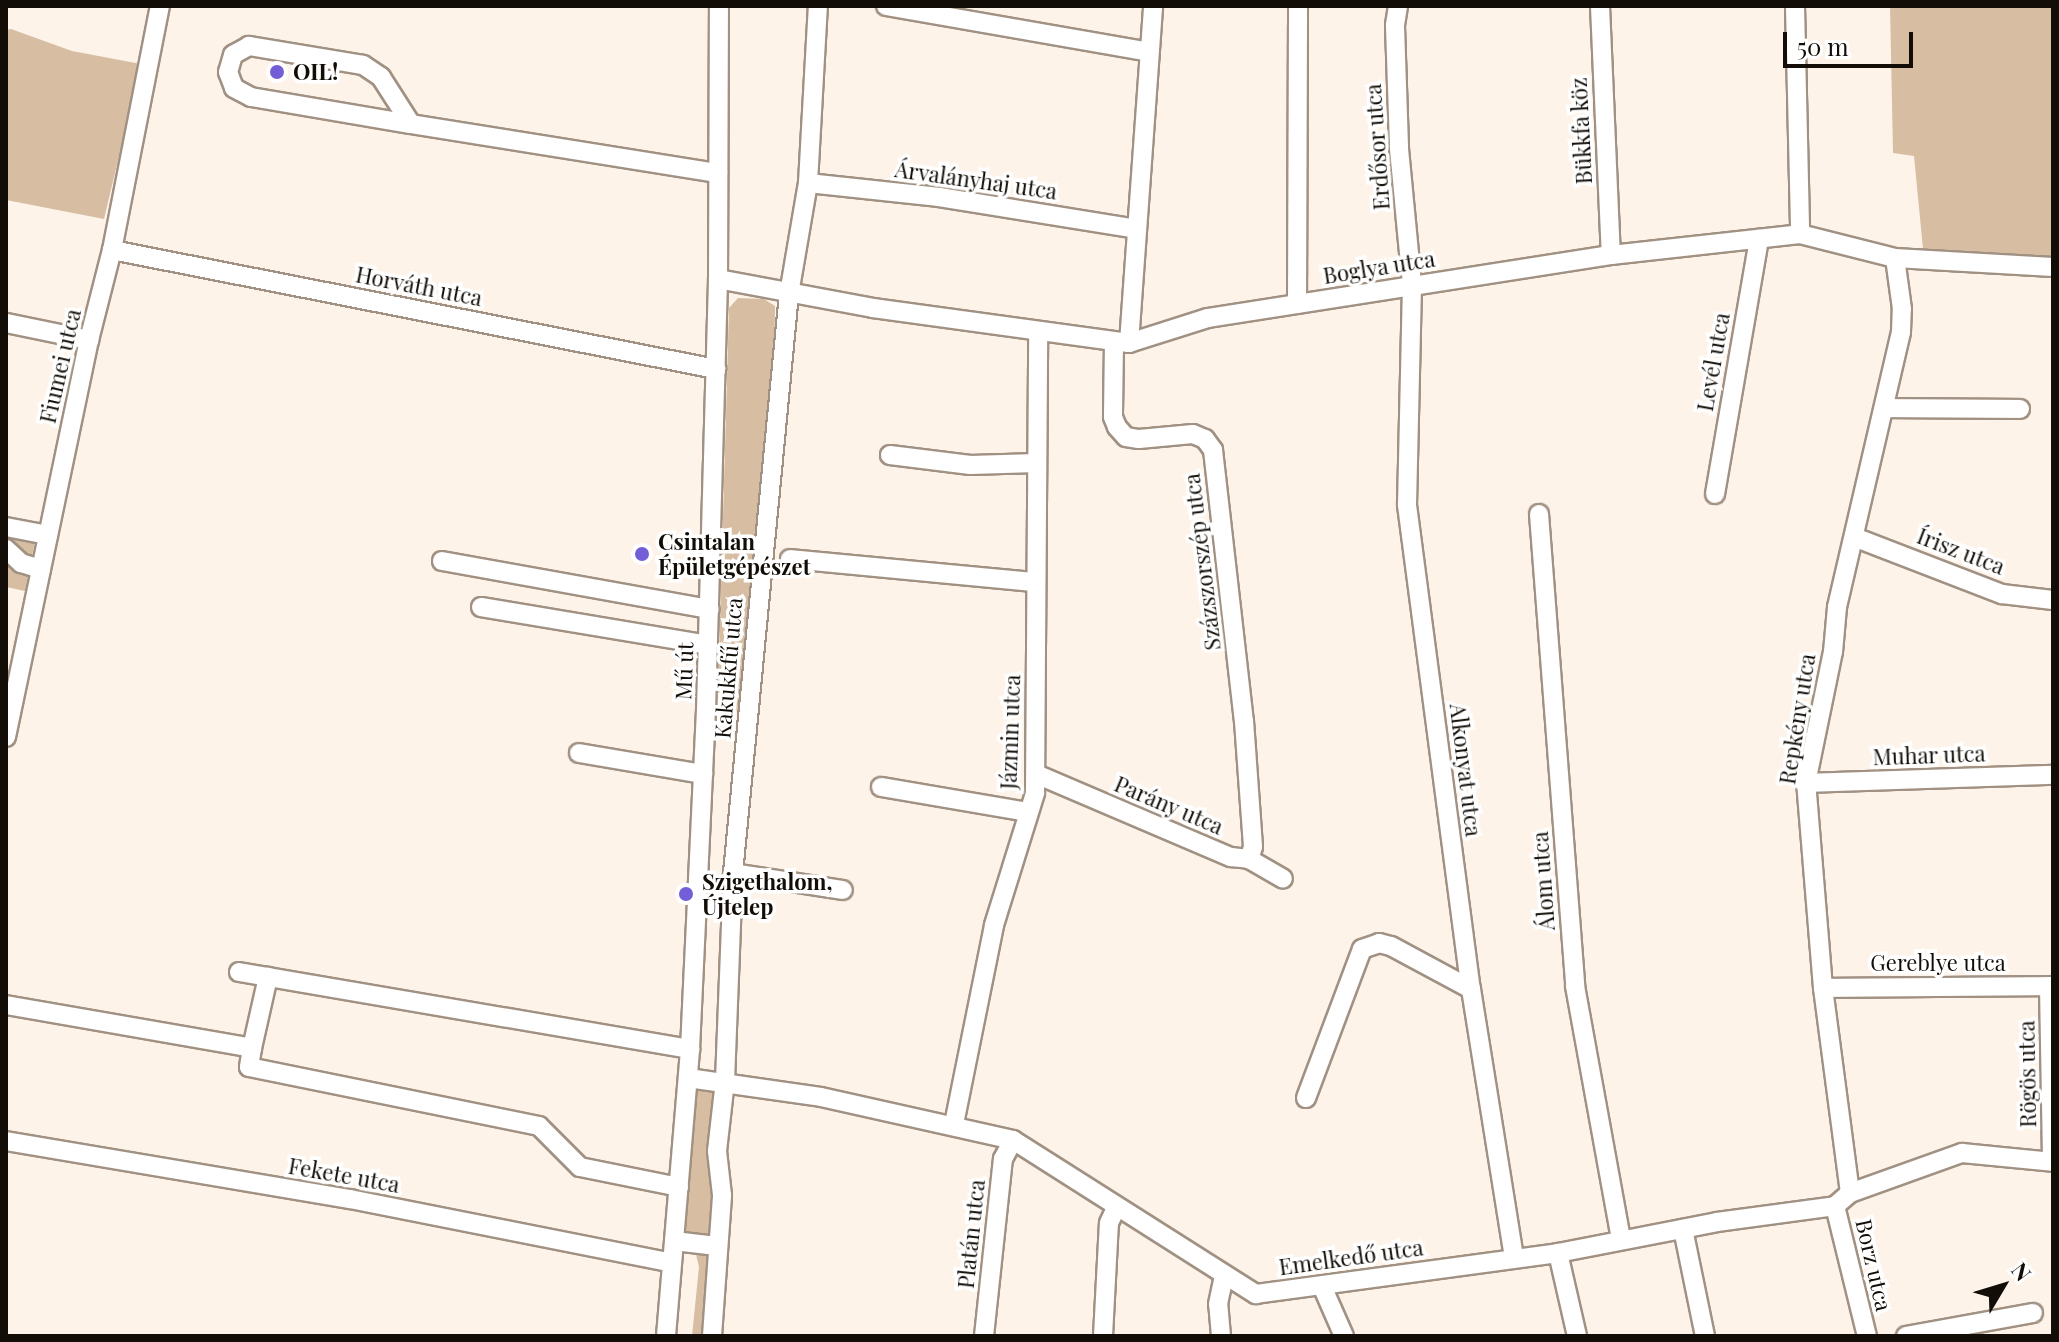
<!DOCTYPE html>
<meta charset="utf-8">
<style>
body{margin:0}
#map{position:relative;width:2059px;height:1342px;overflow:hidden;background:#fdf3e9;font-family:"Playfair Display",serif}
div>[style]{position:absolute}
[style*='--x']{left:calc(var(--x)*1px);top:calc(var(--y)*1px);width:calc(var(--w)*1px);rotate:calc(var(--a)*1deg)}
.green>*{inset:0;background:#d7bea3}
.roads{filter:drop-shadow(2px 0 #a19182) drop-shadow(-2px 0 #a19182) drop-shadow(0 2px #a19182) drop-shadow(0 -2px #a19182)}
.minor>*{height:18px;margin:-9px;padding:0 9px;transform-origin:9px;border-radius:9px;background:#fff}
.dots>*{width:22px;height:22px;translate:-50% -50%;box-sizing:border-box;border:4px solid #fff;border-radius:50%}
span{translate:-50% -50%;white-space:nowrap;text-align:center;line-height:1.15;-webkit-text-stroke:7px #fff;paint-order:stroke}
.poi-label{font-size:22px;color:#120d07;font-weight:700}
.left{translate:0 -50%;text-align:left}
.street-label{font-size:22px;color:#120d07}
.frame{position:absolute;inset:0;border:8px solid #120d07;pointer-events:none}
.north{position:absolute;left:1963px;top:1246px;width:80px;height:80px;-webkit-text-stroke:6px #fff;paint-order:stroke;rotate:52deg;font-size:22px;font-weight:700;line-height:32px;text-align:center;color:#120d07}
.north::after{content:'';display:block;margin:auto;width:28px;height:36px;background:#120d07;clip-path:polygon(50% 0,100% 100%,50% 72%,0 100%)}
.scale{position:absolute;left:1783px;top:32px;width:130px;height:36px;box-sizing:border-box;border:4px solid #120d07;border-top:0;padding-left:10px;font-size:24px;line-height:28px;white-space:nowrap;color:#120d07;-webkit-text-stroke:6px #fff;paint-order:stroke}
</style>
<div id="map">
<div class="green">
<i style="clip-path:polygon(1890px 6px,2053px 6px,2053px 258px,1923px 249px,1914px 156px,1893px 153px)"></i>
<i style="clip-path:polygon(11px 29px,72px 51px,141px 64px,104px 219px,6px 200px,6px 30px)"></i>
<i style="clip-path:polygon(738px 298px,764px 299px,775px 306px,774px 376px,740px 710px,732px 711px,723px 707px,718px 691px,729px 308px)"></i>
<i style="clip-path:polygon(6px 530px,36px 536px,25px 591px,6px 587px)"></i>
<i style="clip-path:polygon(688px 1078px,725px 1081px,712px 1336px,692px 1336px,699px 1267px,694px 1246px,675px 1234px)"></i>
</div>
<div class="roads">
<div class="minor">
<i style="--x:886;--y:6;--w:267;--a:9.9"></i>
<i style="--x:1398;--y:6;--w:20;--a:99"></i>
<i style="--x:1395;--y:26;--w:123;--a:88.1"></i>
<i style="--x:1399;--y:149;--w:137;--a:84.5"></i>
<i style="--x:1412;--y:285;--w:220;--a:91.3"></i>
<i style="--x:1407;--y:505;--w:488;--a:82.5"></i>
<i style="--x:1471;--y:989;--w:271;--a:80.9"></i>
<i style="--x:1600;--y:6;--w:249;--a:87.5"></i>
<i style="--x:1795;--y:6;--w:228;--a:88.7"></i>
<i style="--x:411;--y:124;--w:56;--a:-122.6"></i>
<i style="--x:381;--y:77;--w:22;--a:-146"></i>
<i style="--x:363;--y:65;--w:116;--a:-170.5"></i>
<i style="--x:249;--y:46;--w:18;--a:151"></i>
<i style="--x:233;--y:55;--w:18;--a:106"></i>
<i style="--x:228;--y:72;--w:17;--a:69"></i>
<i style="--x:234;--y:88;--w:19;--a:28"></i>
<i style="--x:251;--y:97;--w:162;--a:9.6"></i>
<i style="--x:411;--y:124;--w:311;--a:9.1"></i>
<i style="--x:808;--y:183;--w:132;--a:6.1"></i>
<i style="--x:939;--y:197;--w:200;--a:9.2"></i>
<i style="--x:112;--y:250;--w:616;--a:11.15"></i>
<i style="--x:718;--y:279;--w:158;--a:10.6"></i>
<i style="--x:873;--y:308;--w:258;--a:7.8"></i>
<i style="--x:1129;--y:343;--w:83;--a:-17.6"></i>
<i style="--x:1208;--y:318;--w:408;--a:-8.9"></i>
<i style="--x:1611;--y:255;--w:190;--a:-6.3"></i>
<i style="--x:1800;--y:234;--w:98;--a:14.2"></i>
<i style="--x:1895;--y:258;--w:158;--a:3.3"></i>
<i style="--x:1297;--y:304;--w:298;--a:-89.8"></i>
<i style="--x:6;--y:323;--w:85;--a:11.6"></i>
<i style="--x:1114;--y:342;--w:75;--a:90.8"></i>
<i style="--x:1113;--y:417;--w:11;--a:68"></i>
<i style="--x:1117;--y:427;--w:13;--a:48"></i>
<i style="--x:1126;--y:437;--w:13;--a:9"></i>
<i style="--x:1139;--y:439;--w:54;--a:-5.3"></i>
<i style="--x:1193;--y:434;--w:13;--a:23"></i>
<i style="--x:1205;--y:439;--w:14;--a:54"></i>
<i style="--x:1213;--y:450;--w:273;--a:83.5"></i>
<i style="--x:1244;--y:721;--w:126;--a:85.9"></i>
<i style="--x:1253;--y:847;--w:13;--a:108"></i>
<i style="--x:1129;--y:343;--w:338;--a:-85.9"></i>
<i style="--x:1885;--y:408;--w:135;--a:0.4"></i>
<i style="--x:890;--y:455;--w:81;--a:7.1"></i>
<i style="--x:970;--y:465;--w:67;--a:-1.7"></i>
<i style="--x:1715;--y:494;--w:259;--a:-80.2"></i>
<i style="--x:1539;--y:514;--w:473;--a:85.6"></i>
<i style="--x:1575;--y:986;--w:258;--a:79.7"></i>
<i style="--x:6;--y:527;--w:43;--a:10.8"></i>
<i style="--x:1854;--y:537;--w:159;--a:21.1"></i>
<i style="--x:2002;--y:594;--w:51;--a:6.7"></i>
<i style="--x:6;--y:549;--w:21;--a:43"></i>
<i style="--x:21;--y:563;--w:21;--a:17"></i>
<i style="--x:790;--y:559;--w:246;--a:5.4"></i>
<i style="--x:442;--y:561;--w:272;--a:10.2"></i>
<i style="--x:481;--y:607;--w:230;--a:9.5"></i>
<i style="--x:6;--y:737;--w:406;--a:-78.2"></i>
<i style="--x:89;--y:340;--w:93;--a:-75.7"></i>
<i style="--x:112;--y:250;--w:249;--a:-78.9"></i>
<i style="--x:579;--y:753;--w:126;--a:9.6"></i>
<i style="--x:1036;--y:774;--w:212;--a:23.1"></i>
<i style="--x:1231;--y:857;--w:18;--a:6"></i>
<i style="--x:1249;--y:859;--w:39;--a:30"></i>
<i style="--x:1806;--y:783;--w:247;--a:-1.9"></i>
<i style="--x:881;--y:787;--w:148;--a:9.7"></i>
<i style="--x:733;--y:873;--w:111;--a:8.8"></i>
<i style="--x:239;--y:972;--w:458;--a:9.7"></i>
<i style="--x:2049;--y:986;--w:175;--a:89"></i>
<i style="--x:1823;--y:988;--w:230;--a:-0.5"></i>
<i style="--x:6;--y:1005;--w:250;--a:9.9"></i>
<i style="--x:252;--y:1048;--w:19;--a:99"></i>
<i style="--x:249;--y:1067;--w:296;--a:11.5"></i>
<i style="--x:539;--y:1126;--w:58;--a:45"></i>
<i style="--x:580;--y:1167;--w:101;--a:11.4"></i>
<i style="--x:252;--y:1048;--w:73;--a:-77.3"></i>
<i style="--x:688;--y:1078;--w:134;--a:8.1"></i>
<i style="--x:821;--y:1097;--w:197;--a:12.6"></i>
<i style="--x:1013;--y:1140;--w:288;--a:32.4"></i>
<i style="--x:1256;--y:1294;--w:305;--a:-7.7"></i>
<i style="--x:1558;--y:1253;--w:162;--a:-11"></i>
<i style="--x:1717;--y:1222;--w:119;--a:-7.7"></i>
<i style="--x:1835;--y:1206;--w:20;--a:-41"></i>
<i style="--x:1850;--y:1193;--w:119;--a:-19.7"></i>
<i style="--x:1962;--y:1153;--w:91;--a:5.6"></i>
<i style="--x:1306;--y:1098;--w:159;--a:-69.4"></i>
<i style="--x:1362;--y:949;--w:18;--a:-19"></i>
<i style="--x:1379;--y:943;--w:12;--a:14"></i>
<i style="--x:1391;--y:946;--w:91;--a:28.3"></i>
<i style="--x:954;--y:1124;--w:203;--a:-78.6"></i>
<i style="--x:994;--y:925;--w:138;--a:-72.7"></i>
<i style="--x:1035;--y:793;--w:462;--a:-89.6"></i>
<i style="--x:6;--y:1141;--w:349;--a:9.6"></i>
<i style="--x:350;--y:1199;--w:328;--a:11.2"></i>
<i style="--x:1850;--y:1193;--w:207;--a:-97.5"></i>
<i style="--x:1823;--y:988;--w:206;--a:-94.7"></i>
<i style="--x:1806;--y:783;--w:134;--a:-78.4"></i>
<i style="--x:1833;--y:652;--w:45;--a:-84.9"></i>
<i style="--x:1837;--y:607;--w:282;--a:-76.9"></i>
<i style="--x:1901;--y:332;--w:23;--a:-88"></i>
<i style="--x:1902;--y:309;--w:51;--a:-97.8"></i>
<i style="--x:1835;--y:1206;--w:134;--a:76.2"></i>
<i style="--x:1683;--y:1229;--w:109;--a:78.4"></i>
<i style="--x:674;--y:1241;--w:43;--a:6.6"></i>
<i style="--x:1558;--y:1253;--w:85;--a:77.1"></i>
<i style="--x:1322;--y:1286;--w:55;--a:66.3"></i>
<i style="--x:666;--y:1336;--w:288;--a:-85.2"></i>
<i style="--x:690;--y:1049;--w:339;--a:-87.3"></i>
<i style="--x:706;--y:710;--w:431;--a:-88.4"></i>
<i style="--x:718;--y:279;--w:273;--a:-89.8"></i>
<i style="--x:712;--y:1336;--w:141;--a:-85.9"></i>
<i style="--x:722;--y:1195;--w:44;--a:-96.5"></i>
<i style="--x:717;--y:1151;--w:70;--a:-83.5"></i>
<i style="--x:725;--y:1081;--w:208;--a:-87.8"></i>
<i style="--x:733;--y:873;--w:582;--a:-84.48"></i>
<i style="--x:789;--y:294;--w:113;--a:-80.3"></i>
<i style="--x:808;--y:183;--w:177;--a:-86.8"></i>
<i style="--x:984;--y:1336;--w:178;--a:-83.9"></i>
<i style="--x:1003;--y:1159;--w:21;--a:-62"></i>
<i style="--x:1103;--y:1336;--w:113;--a:-87"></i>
<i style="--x:1109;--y:1223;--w:17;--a:-65"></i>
<i style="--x:1221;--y:1336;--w:32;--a:-95"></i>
<i style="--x:1218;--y:1304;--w:30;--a:-78"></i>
<i style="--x:1906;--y:1336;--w:129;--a:-10.3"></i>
</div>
</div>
<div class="dots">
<i style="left:277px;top:72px;background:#735ed8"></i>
<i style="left:642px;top:554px;background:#735ed8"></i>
<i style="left:686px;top:894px;background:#735ed8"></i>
</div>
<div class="poi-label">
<span class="left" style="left:293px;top:72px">OIL!</span>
<span class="left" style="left:658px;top:554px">Csintalan<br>Épületgépészet</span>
<span class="left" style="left:702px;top:894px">Szigethalom,<br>Újtelep</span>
</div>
<div class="street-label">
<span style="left:1581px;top:131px;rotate:-93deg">Bükkfa köz</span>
<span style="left:1377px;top:147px;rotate:-94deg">Erdősor utca</span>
<span style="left:976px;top:180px;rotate:8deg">Árvalányhaj utca</span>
<span style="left:1379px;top:267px;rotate:-9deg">Boglya utca</span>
<span style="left:419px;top:286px;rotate:11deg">Horváth utca</span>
<span style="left:1713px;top:362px;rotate:-80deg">Levél utca</span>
<span style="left:60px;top:366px;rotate:-77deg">Fiumei utca</span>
<span style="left:1961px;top:551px;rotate:21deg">Írisz utca</span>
<span style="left:1202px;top:562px;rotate:-97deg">Százszorszép utca</span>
<span style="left:728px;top:668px;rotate:-85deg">Kakukkfű utca</span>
<span style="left:684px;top:671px;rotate:-88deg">Mű út</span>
<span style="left:1797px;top:719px;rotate:-81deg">Repkény utca</span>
<span style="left:1010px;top:732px;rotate:-88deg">Jázmin utca</span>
<span style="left:1929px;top:755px;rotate:-2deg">Muhar utca</span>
<span style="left:1466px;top:770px;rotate:83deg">Alkonyat utca</span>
<span style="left:1169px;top:805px;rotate:23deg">Parány utca</span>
<span style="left:1543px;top:881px;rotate:-94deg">Álom utca</span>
<span style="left:1938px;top:963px">Gereblye utca</span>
<span style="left:2027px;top:1074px;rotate:-91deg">Rögös utca</span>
<span style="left:344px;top:1175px;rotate:10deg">Fekete utca</span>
<span style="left:971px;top:1234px;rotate:-84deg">Platán utca</span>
<span style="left:1351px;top:1257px;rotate:-8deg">Emelkedő utca</span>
<span style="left:1874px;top:1265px;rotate:77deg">Borz utca</span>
</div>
<div class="frame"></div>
<div class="north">N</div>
<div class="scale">50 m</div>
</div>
